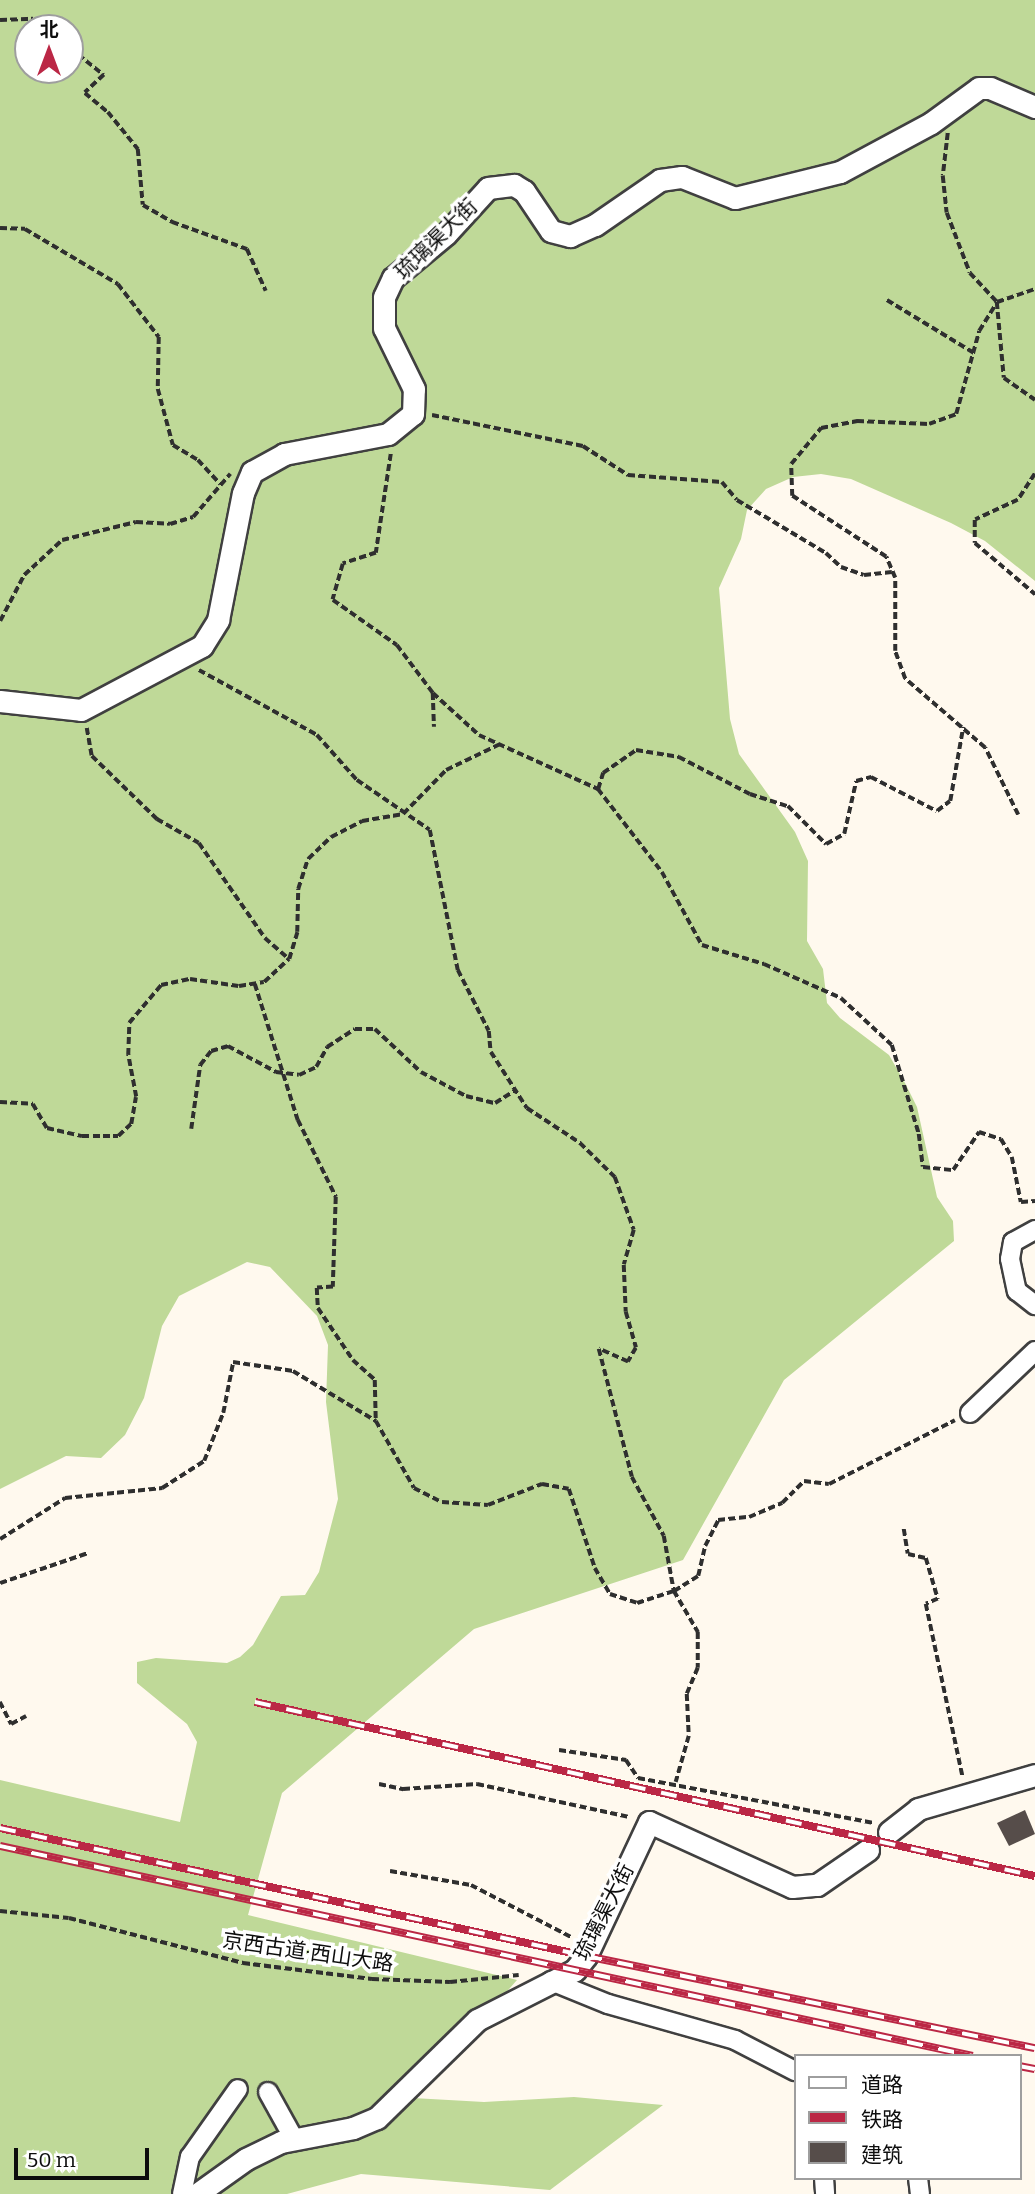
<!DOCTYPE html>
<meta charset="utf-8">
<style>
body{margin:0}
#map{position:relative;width:1035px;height:2194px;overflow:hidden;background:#fff9ee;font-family:Bitter,"Noto Sans SC",serif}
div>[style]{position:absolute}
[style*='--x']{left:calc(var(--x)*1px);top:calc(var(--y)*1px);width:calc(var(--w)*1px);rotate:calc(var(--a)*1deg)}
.forest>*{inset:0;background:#bfd998}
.building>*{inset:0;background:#564d4a}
.path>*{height:3.5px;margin-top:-1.75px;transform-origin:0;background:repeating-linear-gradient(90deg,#2f2f2f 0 7px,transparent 0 10.5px)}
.roads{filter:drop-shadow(2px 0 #404040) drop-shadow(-2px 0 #404040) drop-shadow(0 2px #404040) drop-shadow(0 -2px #404040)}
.minor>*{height:18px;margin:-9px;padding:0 9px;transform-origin:9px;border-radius:9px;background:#fff}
.tertiary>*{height:21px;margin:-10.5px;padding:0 10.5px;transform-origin:10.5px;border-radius:10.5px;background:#fff}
.rail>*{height:8px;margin-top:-4px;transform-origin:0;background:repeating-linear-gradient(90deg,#fff 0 16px,#bb2745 0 32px);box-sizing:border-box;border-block:2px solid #bb2745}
span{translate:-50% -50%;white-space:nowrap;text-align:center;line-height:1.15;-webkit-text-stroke:7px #fff;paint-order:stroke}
.street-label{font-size:21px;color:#0d0d0d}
.legend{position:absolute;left:794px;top:2054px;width:228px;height:126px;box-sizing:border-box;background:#fff;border:2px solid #9e9e9e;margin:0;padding:9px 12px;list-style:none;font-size:21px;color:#0d0d0d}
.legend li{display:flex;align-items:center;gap:14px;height:35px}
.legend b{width:35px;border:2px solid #9e9e9e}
.north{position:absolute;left:14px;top:14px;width:70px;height:70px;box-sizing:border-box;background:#fff;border:2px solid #9e9e9e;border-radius:50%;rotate:0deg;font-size:19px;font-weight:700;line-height:28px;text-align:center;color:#0d0d0d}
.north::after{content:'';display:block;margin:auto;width:24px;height:32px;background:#bb2745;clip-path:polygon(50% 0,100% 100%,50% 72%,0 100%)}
.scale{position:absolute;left:14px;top:2148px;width:135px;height:32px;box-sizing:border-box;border:4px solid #0d0d0d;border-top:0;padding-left:9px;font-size:21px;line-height:24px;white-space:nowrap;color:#0d0d0d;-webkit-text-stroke:5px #fff;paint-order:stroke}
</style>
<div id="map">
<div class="forest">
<i style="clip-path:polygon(evenodd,0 0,1035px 0,1035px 581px,985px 541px,951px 523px,851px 479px,821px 474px,793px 477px,766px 489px,747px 510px,741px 539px,719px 588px,730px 719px,739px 754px,795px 832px,808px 861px,807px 941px,823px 969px,827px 1003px,840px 1018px,889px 1055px,905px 1083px,917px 1107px,937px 1197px,953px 1221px,954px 1241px,784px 1380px,683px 1560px,474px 1629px,282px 1793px,248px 1915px,517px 1980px,413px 2098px,484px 2102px,574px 2097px,663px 2105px,550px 2190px,361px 2174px,287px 2194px,0 2194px,0 1780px,180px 1822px,197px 1742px,187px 1724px,137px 1683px,137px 1662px,156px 1658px,227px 1663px,240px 1657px,253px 1645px,281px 1596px,305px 1595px,319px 1572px,338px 1499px,326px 1402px,328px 1345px,317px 1316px,270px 1267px,247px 1262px,179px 1296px,162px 1326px,144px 1398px,125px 1435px,101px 1458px,66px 1456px,0 1489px,0 0,28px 28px,70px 28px,70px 70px,28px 70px,28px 28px)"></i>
</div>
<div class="building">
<i style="clip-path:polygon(1025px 1810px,1035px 1834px,1009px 1846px,997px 1823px)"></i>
</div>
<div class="path">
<i style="--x:0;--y:20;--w:33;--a:-2"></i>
<i style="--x:33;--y:19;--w:15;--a:37"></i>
<i style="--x:70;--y:48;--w:43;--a:38.5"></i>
<i style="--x:104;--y:75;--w:26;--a:137"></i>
<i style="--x:85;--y:93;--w:30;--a:40"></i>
<i style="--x:108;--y:112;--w:48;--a:51"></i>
<i style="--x:138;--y:149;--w:56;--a:84.9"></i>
<i style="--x:143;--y:205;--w:34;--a:30"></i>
<i style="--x:172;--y:222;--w:80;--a:19.8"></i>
<i style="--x:247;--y:249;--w:46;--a:65.7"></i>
<i style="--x:948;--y:133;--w:43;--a:96.6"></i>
<i style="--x:943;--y:176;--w:37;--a:84"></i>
<i style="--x:947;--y:213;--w:64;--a:69"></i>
<i style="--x:970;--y:273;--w:40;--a:47"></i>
<i style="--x:997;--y:302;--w:76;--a:84.7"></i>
<i style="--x:1004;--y:378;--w:38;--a:35"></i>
<i style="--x:0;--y:228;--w:25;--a:2"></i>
<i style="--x:25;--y:229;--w:108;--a:30.6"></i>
<i style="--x:118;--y:284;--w:67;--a:52.3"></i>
<i style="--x:159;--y:337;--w:52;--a:91.1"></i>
<i style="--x:158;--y:389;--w:58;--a:75"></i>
<i style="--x:173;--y:445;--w:29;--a:31"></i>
<i style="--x:198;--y:460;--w:33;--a:47"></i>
<i style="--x:887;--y:300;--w:102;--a:31.3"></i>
<i style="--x:432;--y:415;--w:154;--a:11.6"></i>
<i style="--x:583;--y:446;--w:54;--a:32.8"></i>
<i style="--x:628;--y:475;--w:94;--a:4.3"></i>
<i style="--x:722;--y:482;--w:23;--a:50"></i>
<i style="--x:737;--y:500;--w:104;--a:30.8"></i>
<i style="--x:826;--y:553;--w:21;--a:43"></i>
<i style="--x:841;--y:567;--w:24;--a:19"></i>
<i style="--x:864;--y:575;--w:28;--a:-6"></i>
<i style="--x:391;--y:454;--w:100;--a:98.6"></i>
<i style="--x:376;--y:553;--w:35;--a:162"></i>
<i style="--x:343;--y:564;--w:37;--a:106"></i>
<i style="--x:333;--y:600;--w:78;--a:35.1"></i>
<i style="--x:397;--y:645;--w:60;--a:53.1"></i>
<i style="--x:433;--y:693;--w:34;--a:88"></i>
<i style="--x:1035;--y:474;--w:31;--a:123"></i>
<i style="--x:1018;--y:500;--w:47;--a:155.1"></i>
<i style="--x:975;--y:520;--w:23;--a:90"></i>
<i style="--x:975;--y:543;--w:79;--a:40.4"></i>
<i style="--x:0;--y:621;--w:52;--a:-62.4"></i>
<i style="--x:24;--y:575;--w:52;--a:-42.6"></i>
<i style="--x:62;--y:540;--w:76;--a:-13.7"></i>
<i style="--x:136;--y:522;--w:34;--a:3"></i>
<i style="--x:170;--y:524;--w:24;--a:-17"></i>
<i style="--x:193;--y:517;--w:57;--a:-49.3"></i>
<i style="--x:199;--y:670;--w:135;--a:28.8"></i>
<i style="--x:317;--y:735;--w:60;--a:48.4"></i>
<i style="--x:357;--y:780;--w:88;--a:34.4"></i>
<i style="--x:430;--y:830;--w:143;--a:78.7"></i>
<i style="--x:458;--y:970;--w:68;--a:63.1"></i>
<i style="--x:489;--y:1031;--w:21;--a:85"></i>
<i style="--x:491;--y:1052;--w:67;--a:57.3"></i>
<i style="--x:527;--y:1108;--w:64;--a:33.4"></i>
<i style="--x:580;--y:1143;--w:49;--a:44.2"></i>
<i style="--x:615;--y:1177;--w:56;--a:70.3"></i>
<i style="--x:634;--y:1230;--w:36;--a:106"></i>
<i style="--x:624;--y:1265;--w:47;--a:87.6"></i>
<i style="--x:626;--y:1312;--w:37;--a:74"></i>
<i style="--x:636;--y:1348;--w:16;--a:120"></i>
<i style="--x:628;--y:1362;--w:32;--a:-156"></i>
<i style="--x:599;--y:1349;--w:132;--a:75.5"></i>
<i style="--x:632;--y:1477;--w:67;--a:61.5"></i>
<i style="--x:664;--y:1536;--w:56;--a:79.7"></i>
<i style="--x:674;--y:1591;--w:48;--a:59.7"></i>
<i style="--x:698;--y:1632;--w:36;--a:90"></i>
<i style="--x:698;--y:1668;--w:28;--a:113"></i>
<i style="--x:687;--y:1694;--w:42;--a:87.3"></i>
<i style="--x:689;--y:1736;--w:48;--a:105.8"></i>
<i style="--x:433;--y:693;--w:62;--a:42.4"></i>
<i style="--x:479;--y:735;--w:131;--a:24.4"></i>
<i style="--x:598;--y:789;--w:17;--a:-73"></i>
<i style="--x:603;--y:773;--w:40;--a:-34.9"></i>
<i style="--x:636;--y:750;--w:44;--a:9.2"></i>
<i style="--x:679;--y:757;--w:80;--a:27.5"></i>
<i style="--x:750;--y:794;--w:40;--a:18"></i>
<i style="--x:788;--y:806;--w:54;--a:45"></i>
<i style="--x:826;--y:844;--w:21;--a:-29"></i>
<i style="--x:844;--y:834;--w:54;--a:-77.2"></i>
<i style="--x:856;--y:781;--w:16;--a:-15"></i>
<i style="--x:871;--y:777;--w:74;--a:27.3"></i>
<i style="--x:937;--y:811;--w:16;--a:-38"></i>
<i style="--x:950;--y:801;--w:75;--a:-80"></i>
<i style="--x:87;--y:728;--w:28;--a:80"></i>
<i style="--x:92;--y:756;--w:91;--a:44.1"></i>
<i style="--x:157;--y:819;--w:48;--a:29.7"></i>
<i style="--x:199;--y:843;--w:116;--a:55.2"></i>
<i style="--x:265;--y:938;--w:32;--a:41"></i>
<i style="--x:598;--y:789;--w:105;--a:52.4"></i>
<i style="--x:662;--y:872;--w:83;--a:61.3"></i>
<i style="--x:702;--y:945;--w:65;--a:17"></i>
<i style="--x:764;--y:964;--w:84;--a:23.8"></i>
<i style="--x:841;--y:998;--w:69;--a:42.7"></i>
<i style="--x:892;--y:1045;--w:93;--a:73.1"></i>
<i style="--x:919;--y:1134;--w:33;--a:83"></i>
<i style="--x:923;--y:1167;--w:30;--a:6"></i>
<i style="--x:953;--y:1170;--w:46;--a:-55.6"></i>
<i style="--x:979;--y:1132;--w:23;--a:18"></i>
<i style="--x:1001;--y:1139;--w:21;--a:59"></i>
<i style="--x:1012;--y:1157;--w:46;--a:78.7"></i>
<i style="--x:1021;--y:1202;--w:14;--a:-4"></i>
<i style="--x:1018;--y:815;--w:75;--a:-116.2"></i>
<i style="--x:985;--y:748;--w:106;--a:-139.2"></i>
<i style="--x:905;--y:679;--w:30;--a:-110"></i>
<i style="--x:895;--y:651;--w:73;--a:-90"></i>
<i style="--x:895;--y:578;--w:23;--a:-113"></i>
<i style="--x:886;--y:557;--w:112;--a:-147"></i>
<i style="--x:792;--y:496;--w:32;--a:-92"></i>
<i style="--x:791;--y:464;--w:47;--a:-50.2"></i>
<i style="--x:821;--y:428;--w:37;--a:-11"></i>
<i style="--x:857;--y:421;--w:72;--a:2.4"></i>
<i style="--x:929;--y:424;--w:29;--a:-20"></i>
<i style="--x:956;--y:414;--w:86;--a:-74.5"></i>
<i style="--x:979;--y:331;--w:34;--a:-58"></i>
<i style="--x:997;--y:302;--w:40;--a:-18.9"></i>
<i style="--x:255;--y:984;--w:143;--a:72.5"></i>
<i style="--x:298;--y:1120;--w:86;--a:63.7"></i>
<i style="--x:336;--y:1197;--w:90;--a:91.9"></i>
<i style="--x:333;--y:1287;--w:16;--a:176"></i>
<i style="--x:317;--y:1288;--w:20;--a:87"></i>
<i style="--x:318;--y:1308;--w:63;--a:56.1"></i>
<i style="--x:353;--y:1360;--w:30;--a:42"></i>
<i style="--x:375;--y:1380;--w:41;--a:88.6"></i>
<i style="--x:0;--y:1102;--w:33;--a:3"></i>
<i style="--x:33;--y:1104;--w:28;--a:60"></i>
<i style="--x:47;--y:1128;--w:36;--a:13"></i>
<i style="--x:82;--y:1136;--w:36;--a:0"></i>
<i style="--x:118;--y:1136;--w:18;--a:-43"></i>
<i style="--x:131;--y:1124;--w:27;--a:-80"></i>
<i style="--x:136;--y:1097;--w:43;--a:-100.8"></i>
<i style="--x:128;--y:1055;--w:32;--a:-88"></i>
<i style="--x:129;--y:1023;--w:50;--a:-49.9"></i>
<i style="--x:161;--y:985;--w:30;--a:-12"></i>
<i style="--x:190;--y:979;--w:49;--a:8.1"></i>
<i style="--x:239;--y:986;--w:25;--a:-9"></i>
<i style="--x:264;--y:982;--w:34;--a:-43"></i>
<i style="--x:289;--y:959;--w:28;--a:-73"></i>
<i style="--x:297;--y:932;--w:43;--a:-88.7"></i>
<i style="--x:298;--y:889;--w:32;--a:-72"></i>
<i style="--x:308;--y:859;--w:32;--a:-44"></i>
<i style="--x:331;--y:837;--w:35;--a:-27"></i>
<i style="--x:362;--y:821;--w:42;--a:-9.7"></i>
<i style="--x:403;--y:814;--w:62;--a:-45.7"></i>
<i style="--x:446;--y:770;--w:60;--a:-25.7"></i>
<i style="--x:191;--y:1129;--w:65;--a:-82"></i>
<i style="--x:200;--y:1065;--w:18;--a:-52"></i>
<i style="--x:211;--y:1051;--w:18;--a:-16"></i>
<i style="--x:228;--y:1046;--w:55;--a:28.4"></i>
<i style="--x:276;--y:1072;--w:23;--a:7"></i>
<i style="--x:299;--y:1075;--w:19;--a:-25"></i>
<i style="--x:316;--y:1067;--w:23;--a:-61"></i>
<i style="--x:327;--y:1047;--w:33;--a:-33"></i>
<i style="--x:355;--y:1029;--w:20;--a:0"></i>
<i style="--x:375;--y:1029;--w:63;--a:43.1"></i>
<i style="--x:421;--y:1072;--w:51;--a:28.1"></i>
<i style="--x:466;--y:1096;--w:30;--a:14"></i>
<i style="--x:495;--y:1103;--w:25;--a:-32"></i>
<i style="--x:904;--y:1529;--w:25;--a:81"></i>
<i style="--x:908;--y:1554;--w:18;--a:13"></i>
<i style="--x:926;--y:1558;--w:43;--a:73.7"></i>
<i style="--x:938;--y:1599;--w:13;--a:157"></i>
<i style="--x:926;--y:1604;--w:178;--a:78"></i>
<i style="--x:0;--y:1539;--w:77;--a:-32.2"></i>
<i style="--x:65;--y:1498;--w:98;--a:-5.9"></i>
<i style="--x:162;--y:1488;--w:50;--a:-32.7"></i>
<i style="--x:204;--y:1461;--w:52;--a:-68.4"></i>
<i style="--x:223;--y:1413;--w:52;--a:-78.9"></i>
<i style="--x:233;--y:1362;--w:61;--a:8.5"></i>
<i style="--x:293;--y:1371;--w:97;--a:31.1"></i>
<i style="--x:376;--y:1421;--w:77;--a:60.4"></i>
<i style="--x:414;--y:1488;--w:31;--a:27"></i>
<i style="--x:442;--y:1502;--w:46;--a:3.7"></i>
<i style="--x:488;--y:1505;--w:58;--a:-21.3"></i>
<i style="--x:542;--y:1484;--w:27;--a:10"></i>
<i style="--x:569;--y:1489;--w:83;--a:71.8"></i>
<i style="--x:595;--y:1568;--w:30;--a:60"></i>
<i style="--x:610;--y:1594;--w:28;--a:18"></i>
<i style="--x:637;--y:1603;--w:39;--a:-18"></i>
<i style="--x:674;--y:1591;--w:28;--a:-32"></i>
<i style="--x:698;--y:1576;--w:31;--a:-77"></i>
<i style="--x:705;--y:1546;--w:29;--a:-63"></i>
<i style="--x:718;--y:1520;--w:31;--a:-6"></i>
<i style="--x:749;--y:1517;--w:36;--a:-23"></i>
<i style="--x:782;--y:1503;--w:31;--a:-45"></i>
<i style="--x:804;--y:1481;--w:25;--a:7"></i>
<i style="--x:829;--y:1484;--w:141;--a:-26.9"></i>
<i style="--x:0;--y:1583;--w:93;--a:-18.8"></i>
<i style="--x:0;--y:1702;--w:25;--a:63"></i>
<i style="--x:11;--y:1724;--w:17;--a:-28"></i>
<i style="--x:559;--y:1750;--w:68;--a:8.5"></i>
<i style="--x:626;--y:1760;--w:22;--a:56"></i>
<i style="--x:638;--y:1778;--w:240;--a:10.8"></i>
<i style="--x:379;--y:1784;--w:25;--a:12"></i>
<i style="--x:403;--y:1789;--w:74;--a:-3.9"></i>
<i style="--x:477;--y:1784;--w:157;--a:12.2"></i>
<i style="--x:390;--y:1871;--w:82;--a:9.8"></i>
<i style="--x:471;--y:1885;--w:115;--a:27.5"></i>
<i style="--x:0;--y:1911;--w:69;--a:5.8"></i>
<i style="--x:69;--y:1918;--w:180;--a:14.5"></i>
<i style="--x:243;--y:1963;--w:130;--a:7.1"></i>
<i style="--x:372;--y:1979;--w:78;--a:2.2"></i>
<i style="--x:450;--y:1982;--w:69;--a:-5.8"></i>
</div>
<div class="roads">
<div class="minor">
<i style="--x:1035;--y:1230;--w:25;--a:151"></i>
<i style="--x:1013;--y:1242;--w:17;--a:100"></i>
<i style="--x:1010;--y:1259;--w:33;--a:78"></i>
<i style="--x:1017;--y:1291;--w:23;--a:38"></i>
<i style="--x:970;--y:1413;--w:90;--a:-43.6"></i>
<i style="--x:551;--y:1981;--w:61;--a:22"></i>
<i style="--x:608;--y:2004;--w:132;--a:15.8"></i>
<i style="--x:735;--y:2040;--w:68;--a:27.3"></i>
<i style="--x:268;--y:2092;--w:54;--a:61"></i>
<i style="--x:824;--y:2178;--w:16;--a:86"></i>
<i style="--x:918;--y:2178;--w:16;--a:83"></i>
<i style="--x:182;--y:2194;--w:38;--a:-78"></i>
<i style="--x:190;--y:2157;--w:83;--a:-54.8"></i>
</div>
<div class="tertiary">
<i style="--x:0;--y:701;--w:81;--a:6.3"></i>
<i style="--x:81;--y:710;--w:137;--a:-27.9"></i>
<i style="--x:202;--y:646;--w:31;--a:-58"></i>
<i style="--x:218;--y:620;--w:129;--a:-78.9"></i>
<i style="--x:243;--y:493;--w:23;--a:-67"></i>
<i style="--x:252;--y:472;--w:37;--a:-29"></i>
<i style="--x:284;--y:454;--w:106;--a:-10.9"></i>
<i style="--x:388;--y:434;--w:32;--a:-39"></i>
<i style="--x:413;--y:414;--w:25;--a:-88"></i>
<i style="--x:414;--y:389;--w:68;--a:-116.2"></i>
<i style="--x:384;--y:328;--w:31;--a:-90"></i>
<i style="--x:384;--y:297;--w:21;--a:-65"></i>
<i style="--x:393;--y:278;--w:69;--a:-39.7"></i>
<i style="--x:446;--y:234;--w:62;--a:-47.6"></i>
<i style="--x:488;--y:188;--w:26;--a:-7"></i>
<i style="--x:514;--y:185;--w:12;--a:31"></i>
<i style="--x:524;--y:191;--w:48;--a:56"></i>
<i style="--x:551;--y:231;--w:20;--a:15"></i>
<i style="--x:570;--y:236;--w:27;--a:-24"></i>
<i style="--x:595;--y:225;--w:79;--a:-34.7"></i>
<i style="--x:660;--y:180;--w:22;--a:-8"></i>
<i style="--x:682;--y:177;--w:57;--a:21.6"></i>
<i style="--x:735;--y:198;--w:108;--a:-13.9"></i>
<i style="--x:840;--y:172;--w:103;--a:-28.3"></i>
<i style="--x:931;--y:123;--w:59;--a:-36.1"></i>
<i style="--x:979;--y:88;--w:11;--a:0"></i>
<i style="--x:990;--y:88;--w:49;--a:22.9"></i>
<i style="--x:889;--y:1832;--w:37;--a:-38"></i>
<i style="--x:918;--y:1809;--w:122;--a:-16.2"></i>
<i style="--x:197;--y:2194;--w:60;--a:-35.5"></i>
<i style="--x:246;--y:2159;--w:39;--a:-26"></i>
<i style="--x:281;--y:2142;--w:73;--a:-11"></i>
<i style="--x:353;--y:2128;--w:26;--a:-23"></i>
<i style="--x:377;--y:2118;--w:140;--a:-44.4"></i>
<i style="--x:477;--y:2020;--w:110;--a:-27"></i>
<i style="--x:575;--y:1970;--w:18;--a:-52"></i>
<i style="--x:586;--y:1956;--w:148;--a:-64.8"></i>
<i style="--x:649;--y:1822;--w:157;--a:24.4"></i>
<i style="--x:792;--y:1887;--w:25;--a:-5"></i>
<i style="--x:817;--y:1885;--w:62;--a:-34.5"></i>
</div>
</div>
<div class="rail">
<i style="--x:255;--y:1702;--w:799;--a:12.58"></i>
<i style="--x:0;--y:1828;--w:600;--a:12.32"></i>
<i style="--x:586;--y:1956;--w:458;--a:11.6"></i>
<i style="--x:0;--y:1846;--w:995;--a:12.18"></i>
<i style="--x:1019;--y:2066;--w:16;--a:11"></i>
</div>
<div class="street-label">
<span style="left:436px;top:239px;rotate:-44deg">琉璃渠大街</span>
<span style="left:604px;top:1912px;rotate:-63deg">琉璃渠大街</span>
<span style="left:308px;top:1952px;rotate:8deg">京西古道·西山大路</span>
</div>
<ul class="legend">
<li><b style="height:9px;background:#fff"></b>道路</li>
<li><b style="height:9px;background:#bb2745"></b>铁路</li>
<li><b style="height:19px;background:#564d4a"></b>建筑</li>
</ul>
<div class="north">北</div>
<div class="scale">50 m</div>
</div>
